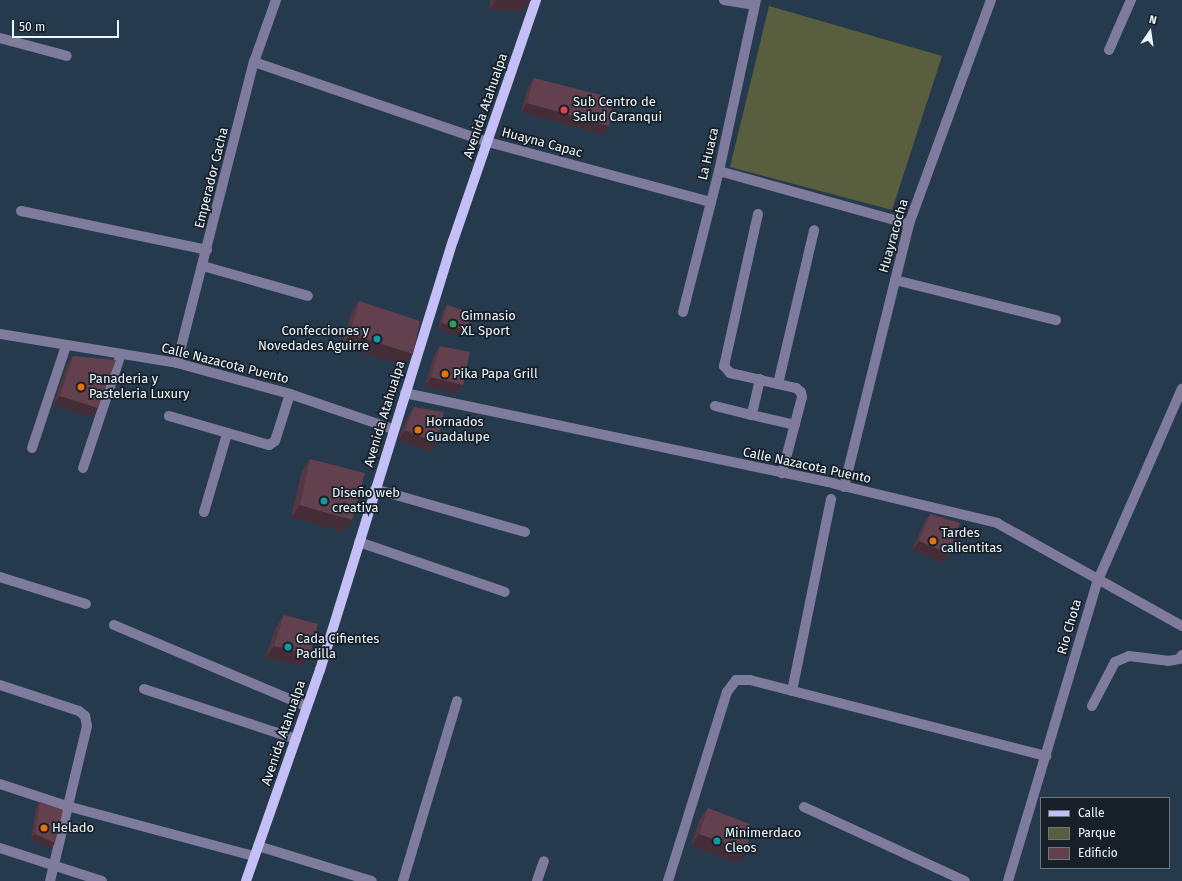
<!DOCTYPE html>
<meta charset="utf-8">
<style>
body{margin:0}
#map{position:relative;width:1182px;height:881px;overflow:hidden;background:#253a4d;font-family:"Fira Sans",sans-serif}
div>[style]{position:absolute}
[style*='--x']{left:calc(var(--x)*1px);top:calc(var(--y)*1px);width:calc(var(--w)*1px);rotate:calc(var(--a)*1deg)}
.green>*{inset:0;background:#595f3e}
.minor>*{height:10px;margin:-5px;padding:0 5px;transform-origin:5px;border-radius:5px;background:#7e7b9d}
.major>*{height:10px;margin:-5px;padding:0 5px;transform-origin:5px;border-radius:5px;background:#c4bff6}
.wall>*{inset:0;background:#543743}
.shaded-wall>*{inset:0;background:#452d37}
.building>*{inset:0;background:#62404e}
.dots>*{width:11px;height:11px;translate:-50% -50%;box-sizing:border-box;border:2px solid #172029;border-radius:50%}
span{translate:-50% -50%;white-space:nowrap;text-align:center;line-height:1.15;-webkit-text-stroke:3.5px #172029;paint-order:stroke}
.poi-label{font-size:13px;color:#eef6fd}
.left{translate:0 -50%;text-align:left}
.right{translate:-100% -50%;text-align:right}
.street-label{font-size:13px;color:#eef6fd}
.legend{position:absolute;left:1040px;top:797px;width:130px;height:72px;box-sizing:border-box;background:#172029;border:1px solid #6d767e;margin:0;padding:5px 7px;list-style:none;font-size:12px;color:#eef6fd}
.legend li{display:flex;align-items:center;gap:8px;height:20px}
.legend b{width:20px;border:1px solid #6d767e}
.north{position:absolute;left:1130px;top:12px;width:40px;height:40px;-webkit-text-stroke:3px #172029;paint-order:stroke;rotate:13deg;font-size:11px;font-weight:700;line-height:16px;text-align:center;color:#eef6fd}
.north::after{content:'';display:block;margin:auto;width:14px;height:18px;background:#eef6fd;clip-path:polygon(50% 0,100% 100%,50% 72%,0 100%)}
.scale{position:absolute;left:12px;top:20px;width:107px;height:18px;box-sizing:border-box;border:2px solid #eef6fd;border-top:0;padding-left:5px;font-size:12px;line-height:14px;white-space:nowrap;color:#eef6fd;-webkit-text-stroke:3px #172029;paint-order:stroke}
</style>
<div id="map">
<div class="green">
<i style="clip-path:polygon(769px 6px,942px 56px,892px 210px,730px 167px)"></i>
</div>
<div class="minor">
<i style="--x:724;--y:0;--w:30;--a:9"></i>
<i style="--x:0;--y:38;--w:69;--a:15"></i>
<i style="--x:1109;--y:50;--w:55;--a:-66.3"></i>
<i style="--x:254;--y:62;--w:247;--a:18.9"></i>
<i style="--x:488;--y:142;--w:231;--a:15.1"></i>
<i style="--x:719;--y:171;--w:197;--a:15.6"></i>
<i style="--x:21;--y:211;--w:190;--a:11.8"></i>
<i style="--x:758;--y:214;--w:156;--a:102.6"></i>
<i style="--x:724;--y:366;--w:9;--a:49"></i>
<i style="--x:730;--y:373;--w:68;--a:12.8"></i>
<i style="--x:796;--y:388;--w:6;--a:39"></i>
<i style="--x:801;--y:392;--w:5;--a:79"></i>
<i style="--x:802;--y:397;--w:79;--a:104.7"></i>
<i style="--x:203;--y:266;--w:109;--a:15.9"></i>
<i style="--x:895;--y:280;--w:166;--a:14"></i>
<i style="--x:683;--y:312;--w:146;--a:-75.7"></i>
<i style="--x:719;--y:171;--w:175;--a:-77.8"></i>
<i style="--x:0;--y:334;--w:179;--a:9.3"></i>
<i style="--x:177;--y:363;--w:117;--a:15.3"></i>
<i style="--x:290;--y:394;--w:109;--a:18.8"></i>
<i style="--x:177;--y:363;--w:311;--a:-75.7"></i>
<i style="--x:254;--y:62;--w:66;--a:-70.5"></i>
<i style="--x:760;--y:379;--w:37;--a:103"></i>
<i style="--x:752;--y:415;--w:44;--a:13.1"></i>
<i style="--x:778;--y:384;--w:158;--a:-76.8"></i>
<i style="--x:405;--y:393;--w:440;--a:11.9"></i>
<i style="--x:835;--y:484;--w:167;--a:13.5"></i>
<i style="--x:997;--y:523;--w:212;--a:29.1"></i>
<i style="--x:715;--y:406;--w:38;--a:14"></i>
<i style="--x:169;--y:416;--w:104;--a:16.2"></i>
<i style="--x:269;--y:445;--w:7;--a:-34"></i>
<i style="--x:275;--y:441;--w:49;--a:-72.3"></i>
<i style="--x:32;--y:448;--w:108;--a:-71.6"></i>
<i style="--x:83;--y:468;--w:120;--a:-71.6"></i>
<i style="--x:844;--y:487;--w:271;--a:-76.1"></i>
<i style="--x:909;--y:224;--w:239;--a:-69.9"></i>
<i style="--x:375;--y:489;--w:156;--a:16"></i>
<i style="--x:204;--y:512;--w:81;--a:-73.6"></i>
<i style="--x:359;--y:542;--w:154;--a:18.9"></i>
<i style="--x:0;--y:577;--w:90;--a:17.4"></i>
<i style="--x:114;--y:625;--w:208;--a:22.9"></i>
<i style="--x:0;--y:685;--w:83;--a:18.2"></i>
<i style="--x:79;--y:711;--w:8;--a:40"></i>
<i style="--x:85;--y:716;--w:10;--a:79"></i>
<i style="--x:87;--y:726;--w:159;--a:103.4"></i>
<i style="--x:144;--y:689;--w:160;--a:18.2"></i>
<i style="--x:792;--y:691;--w:196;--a:-78.5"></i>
<i style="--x:1092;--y:706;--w:50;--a:-62.4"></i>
<i style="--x:1115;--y:662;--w:15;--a:-23"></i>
<i style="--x:1129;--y:656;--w:39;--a:7"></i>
<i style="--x:1168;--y:661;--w:11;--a:-10"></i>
<i style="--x:1179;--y:659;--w:5;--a:-53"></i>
<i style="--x:0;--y:784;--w:71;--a:18.2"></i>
<i style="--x:67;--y:806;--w:194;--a:15"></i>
<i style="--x:804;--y:807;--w:177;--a:24.7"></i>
<i style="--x:258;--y:846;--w:119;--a:17.1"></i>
<i style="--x:0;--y:848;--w:107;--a:17.9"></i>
<i style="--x:403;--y:881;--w:188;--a:-73.3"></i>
<i style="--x:537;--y:881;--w:21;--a:-71"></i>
<i style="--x:668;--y:881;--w:198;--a:-72.7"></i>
<i style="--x:727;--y:692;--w:15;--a:-53"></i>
<i style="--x:736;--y:680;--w:14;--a:0"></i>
<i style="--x:750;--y:680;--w:306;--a:14.4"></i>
<i style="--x:1008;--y:881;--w:314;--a:-73.4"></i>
<i style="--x:1098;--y:580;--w:209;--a:-66.3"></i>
</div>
<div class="major">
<i style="--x:246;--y:881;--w:224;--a:-70.7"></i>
<i style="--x:320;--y:670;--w:449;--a:-72.8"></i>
<i style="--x:453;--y:241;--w:255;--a:-71"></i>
</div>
<div class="wall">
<i style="clip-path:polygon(491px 0,531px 0,523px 11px,489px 10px)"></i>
<i style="clip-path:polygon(534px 78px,603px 135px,521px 112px,528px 87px)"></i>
<i style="clip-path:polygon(359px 301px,404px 366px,342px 346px,351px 313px)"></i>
<i style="clip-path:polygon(447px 305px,467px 331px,462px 337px,438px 329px,443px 311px)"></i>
<i style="clip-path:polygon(440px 346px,463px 385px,456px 394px,425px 386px,434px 355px)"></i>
<i style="clip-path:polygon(73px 356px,98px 408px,92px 417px,53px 405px,67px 365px)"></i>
<i style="clip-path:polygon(414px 407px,437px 443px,431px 452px,398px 440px,408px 416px)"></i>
<i style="clip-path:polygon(310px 459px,344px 532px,291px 517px,302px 471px)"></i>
<i style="clip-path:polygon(930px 514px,943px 563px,912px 550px,924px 523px)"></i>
<i style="clip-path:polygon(284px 615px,310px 654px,302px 666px,265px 658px,276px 627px)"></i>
<i style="clip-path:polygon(40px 802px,51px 849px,31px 840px,36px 808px)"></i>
<i style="clip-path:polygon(708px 808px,738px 863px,691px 846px,699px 820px)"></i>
</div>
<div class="shaded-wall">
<i style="clip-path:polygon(496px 0,531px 0,523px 11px,489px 10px)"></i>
<i style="clip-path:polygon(527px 103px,609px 126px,603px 135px,521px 112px)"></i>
<i style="clip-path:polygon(442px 323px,467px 331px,462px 337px,438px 329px)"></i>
<i style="clip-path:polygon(350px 334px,413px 354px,404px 366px,342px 346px)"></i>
<i style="clip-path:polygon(431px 377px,463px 385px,456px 394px,425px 386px)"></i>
<i style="clip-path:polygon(60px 396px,98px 408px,92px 417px,53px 405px)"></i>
<i style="clip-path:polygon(405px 430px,437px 443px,431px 452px,398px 440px)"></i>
<i style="clip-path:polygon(300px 505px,352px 520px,344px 532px,291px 517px)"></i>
<i style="clip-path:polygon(919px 541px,949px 554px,943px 563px,912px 550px)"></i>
<i style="clip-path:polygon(274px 646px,310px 654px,302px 666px,265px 658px)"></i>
<i style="clip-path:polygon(35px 834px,55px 843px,51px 849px,31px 840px)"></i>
<i style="clip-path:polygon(699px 834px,747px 851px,738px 863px,691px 846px)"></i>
</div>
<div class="building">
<i style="clip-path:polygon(534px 78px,613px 98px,609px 126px,527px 103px)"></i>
<i style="clip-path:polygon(359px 301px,420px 321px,413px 354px,350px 334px)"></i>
<i style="clip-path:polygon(447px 305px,471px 313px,467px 331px,442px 323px)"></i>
<i style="clip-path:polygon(440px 346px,470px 352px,463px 385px,431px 377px)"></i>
<i style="clip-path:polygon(73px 356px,116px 360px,98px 408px,60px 396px)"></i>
<i style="clip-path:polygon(414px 407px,444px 412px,437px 443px,405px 430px)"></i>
<i style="clip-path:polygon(310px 459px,365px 473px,352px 520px,300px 505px)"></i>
<i style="clip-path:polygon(930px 514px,960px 523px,949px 554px,919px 541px)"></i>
<i style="clip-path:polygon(284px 615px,318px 624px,310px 654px,274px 646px)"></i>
<i style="clip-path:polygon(40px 802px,63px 810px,55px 843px,35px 834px)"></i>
<i style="clip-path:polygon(708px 808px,750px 824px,747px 851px,699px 834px)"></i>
</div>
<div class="dots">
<i style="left:564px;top:110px;background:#e0444e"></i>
<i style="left:453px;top:324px;background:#2e9e5b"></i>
<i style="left:377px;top:339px;background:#0f9aa8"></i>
<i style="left:445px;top:374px;background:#e8710a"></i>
<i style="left:81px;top:387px;background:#e8710a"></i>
<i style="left:418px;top:430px;background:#e8710a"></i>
<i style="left:324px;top:501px;background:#0f9aa8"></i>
<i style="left:933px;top:541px;background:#e8710a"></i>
<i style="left:288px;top:647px;background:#0f9aa8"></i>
<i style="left:44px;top:828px;background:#e8710a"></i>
<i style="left:717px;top:841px;background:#0f9aa8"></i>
</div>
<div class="poi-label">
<span class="left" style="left:573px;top:110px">Sub Centro de<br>Salud Caranqui</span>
<span class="left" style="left:461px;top:324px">Gimnasio<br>XL Sport</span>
<span class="right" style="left:369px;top:339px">Confecciones y<br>Novedades Aguirre</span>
<span class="left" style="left:453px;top:374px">Pika Papa Grill</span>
<span class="left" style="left:89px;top:387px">Panaderia y<br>Pasteleria Luxury</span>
<span class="left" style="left:426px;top:430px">Hornados<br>Guadalupe</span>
<span class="left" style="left:332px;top:501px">Diseño web<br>creativa</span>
<span class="left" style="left:941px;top:541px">Tardes<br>calientitas</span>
<span class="left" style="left:296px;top:647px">Cada Cifientes<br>Padilla</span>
<span class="left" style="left:52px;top:828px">Helado</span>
<span class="left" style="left:725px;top:841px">Minimerdaco<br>Cleos</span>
</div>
<div class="street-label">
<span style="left:486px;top:106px;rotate:-71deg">Avenida Atahualpa</span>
<span style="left:542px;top:143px;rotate:15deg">Huayna Capac</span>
<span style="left:709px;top:154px;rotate:-77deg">La Huaca</span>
<span style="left:212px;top:178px;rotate:-76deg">Emperador Cacha</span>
<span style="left:894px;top:236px;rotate:-74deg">Huayracocha</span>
<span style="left:225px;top:364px;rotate:14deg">Calle Nazacota Puento</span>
<span style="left:385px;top:414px;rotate:-73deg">Avenida Atahualpa</span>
<span style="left:807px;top:466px;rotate:12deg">Calle Nazacota Puento</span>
<span style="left:1070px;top:627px;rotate:-74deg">Rio Chota</span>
<span style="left:284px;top:733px;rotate:-71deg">Avenida Atahualpa</span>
</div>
<ul class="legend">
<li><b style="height:5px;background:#c4bff6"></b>Calle</li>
<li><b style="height:11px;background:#595f3e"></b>Parque</li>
<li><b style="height:11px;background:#62404e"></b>Edificio</li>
</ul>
<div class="north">N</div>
<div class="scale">50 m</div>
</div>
